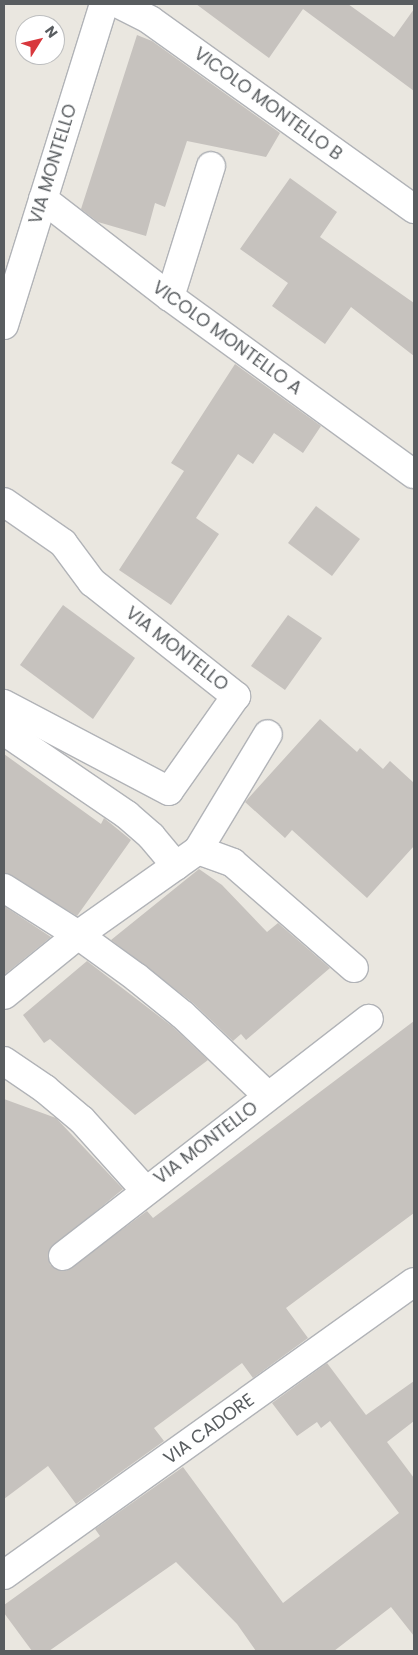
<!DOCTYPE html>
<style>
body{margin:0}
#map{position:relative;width:418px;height:1655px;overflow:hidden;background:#eae7e0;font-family:Poppins,sans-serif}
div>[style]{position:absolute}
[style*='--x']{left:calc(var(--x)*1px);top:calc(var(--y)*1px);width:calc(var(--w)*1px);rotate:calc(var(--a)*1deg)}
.building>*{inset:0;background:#c6c2be}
.roads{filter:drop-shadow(1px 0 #b1b3b7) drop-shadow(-1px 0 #b1b3b7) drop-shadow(0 1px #b1b3b7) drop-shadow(0 -1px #b1b3b7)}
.minor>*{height:28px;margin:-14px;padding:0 14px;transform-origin:14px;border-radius:14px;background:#fff}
span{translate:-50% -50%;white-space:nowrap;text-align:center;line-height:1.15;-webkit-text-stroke:4px #fff;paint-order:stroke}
.street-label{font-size:18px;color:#595d60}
.frame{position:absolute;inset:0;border:5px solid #595d60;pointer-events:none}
.north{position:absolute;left:15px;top:15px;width:50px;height:50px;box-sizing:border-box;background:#fff;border:1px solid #bdbebf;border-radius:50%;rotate:54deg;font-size:14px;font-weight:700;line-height:20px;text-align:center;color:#595d60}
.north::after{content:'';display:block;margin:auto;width:18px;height:22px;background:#d8383d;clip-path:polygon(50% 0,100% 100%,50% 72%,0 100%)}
</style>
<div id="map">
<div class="building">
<i style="clip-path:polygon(196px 4px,348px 4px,394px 37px,414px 9px,414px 91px,303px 9px,269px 58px)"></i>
<i style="clip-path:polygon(137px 35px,152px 41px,280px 133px,266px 157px,187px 141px,165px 207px,155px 203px,146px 236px,98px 222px,81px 209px)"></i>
<i style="clip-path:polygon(290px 178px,337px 212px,320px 237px,414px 303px,414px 356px,351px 307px,325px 344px,272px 306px,288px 283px,240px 249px)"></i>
<i style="clip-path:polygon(235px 364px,321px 426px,303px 453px,274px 433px,253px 464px,238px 454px,196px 518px,219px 534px,171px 605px,119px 570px,184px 471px,171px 463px)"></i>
<i style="clip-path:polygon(316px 506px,360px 539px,332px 576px,288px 543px)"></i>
<i style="clip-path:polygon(63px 605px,135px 658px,93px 719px,20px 665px)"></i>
<i style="clip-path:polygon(288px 615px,322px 638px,285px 690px,251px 666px)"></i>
<i style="clip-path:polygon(320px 719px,357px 752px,360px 748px,383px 769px,390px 761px,414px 783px,414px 846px,367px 898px,292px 830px,285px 838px,245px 802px)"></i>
<i style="clip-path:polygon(4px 754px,101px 824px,104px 818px,131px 840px,77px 916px,4px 873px)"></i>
<i style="clip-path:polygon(199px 869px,222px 885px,267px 932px,278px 923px,330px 968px,246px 1040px,241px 1034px,233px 1041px,193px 1003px,111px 940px)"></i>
<i style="clip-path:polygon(4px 906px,51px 937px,4px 975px)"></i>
<i style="clip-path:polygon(87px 961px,173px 1027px,208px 1060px,135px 1115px,50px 1039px,44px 1043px,23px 1015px)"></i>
<i style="clip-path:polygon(414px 1021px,414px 1213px,286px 1308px,308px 1338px,253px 1378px,242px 1363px,154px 1428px,164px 1441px,76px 1504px,48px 1466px,4px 1499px,4px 1099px,56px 1118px,123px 1189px,49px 1250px,50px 1265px,66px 1271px,147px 1211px,153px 1218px)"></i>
<i style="clip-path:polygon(327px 1363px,366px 1415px,414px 1381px,414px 1421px,387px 1442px,414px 1478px,414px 1636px,391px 1607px,334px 1651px,256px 1651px,237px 1624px,176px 1562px,49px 1651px,32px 1651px,4px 1613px,4px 1605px,100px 1536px,95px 1529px,183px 1467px,283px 1603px,399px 1513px,330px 1421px,321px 1428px,317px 1422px,297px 1436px,272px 1403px)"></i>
</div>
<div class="roads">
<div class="minor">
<i style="--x:119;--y:4;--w:35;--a:27"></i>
<i style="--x:150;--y:20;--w:325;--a:35.6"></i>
<i style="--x:43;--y:199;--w:160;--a:37.7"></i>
<i style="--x:170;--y:297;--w:301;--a:36"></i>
<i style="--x:170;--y:297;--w:137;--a:-72.6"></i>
<i style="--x:4;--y:325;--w:336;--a:-72.7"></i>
<i style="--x:4;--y:502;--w:72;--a:34.8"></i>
<i style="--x:63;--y:543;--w:49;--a:53.4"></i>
<i style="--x:92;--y:582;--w:184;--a:38.4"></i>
<i style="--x:236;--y:696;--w:116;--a:125.2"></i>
<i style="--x:169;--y:791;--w:187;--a:-152.2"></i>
<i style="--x:4;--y:731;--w:149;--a:34.3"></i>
<i style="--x:127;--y:815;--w:32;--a:41"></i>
<i style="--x:151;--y:836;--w:39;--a:50"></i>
<i style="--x:198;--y:850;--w:37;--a:20"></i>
<i style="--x:233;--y:863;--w:160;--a:41"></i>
<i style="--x:4;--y:888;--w:88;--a:32.4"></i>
<i style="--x:78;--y:935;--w:72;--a:35.9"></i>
<i style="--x:136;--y:977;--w:60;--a:39"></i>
<i style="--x:183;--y:1015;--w:117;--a:43.6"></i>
<i style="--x:4;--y:995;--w:95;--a:-39"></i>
<i style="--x:78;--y:935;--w:147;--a:-35.3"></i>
<i style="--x:198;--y:850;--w:135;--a:-58.9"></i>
<i style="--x:4;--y:1061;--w:50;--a:34.3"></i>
<i style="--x:45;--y:1089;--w:48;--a:40"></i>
<i style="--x:82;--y:1120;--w:94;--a:48"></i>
<i style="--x:63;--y:1256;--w:387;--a:-37.8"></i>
<i style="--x:4;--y:1575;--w:504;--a:-35.55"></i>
</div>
</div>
<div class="street-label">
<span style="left:268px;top:104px;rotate:36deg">VICOLO MONTELLO B</span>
<span style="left:53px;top:164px;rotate:-73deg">VIA MONTELLO</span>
<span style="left:227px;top:338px;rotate:36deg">VICOLO MONTELLO A</span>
<span style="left:177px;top:649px;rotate:38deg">VIA MONTELLO</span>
<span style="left:206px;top:1143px;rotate:-37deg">VIA MONTELLO</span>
<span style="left:209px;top:1429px;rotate:-36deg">VIA CADORE</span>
</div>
<div class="frame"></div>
<div class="north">N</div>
</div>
